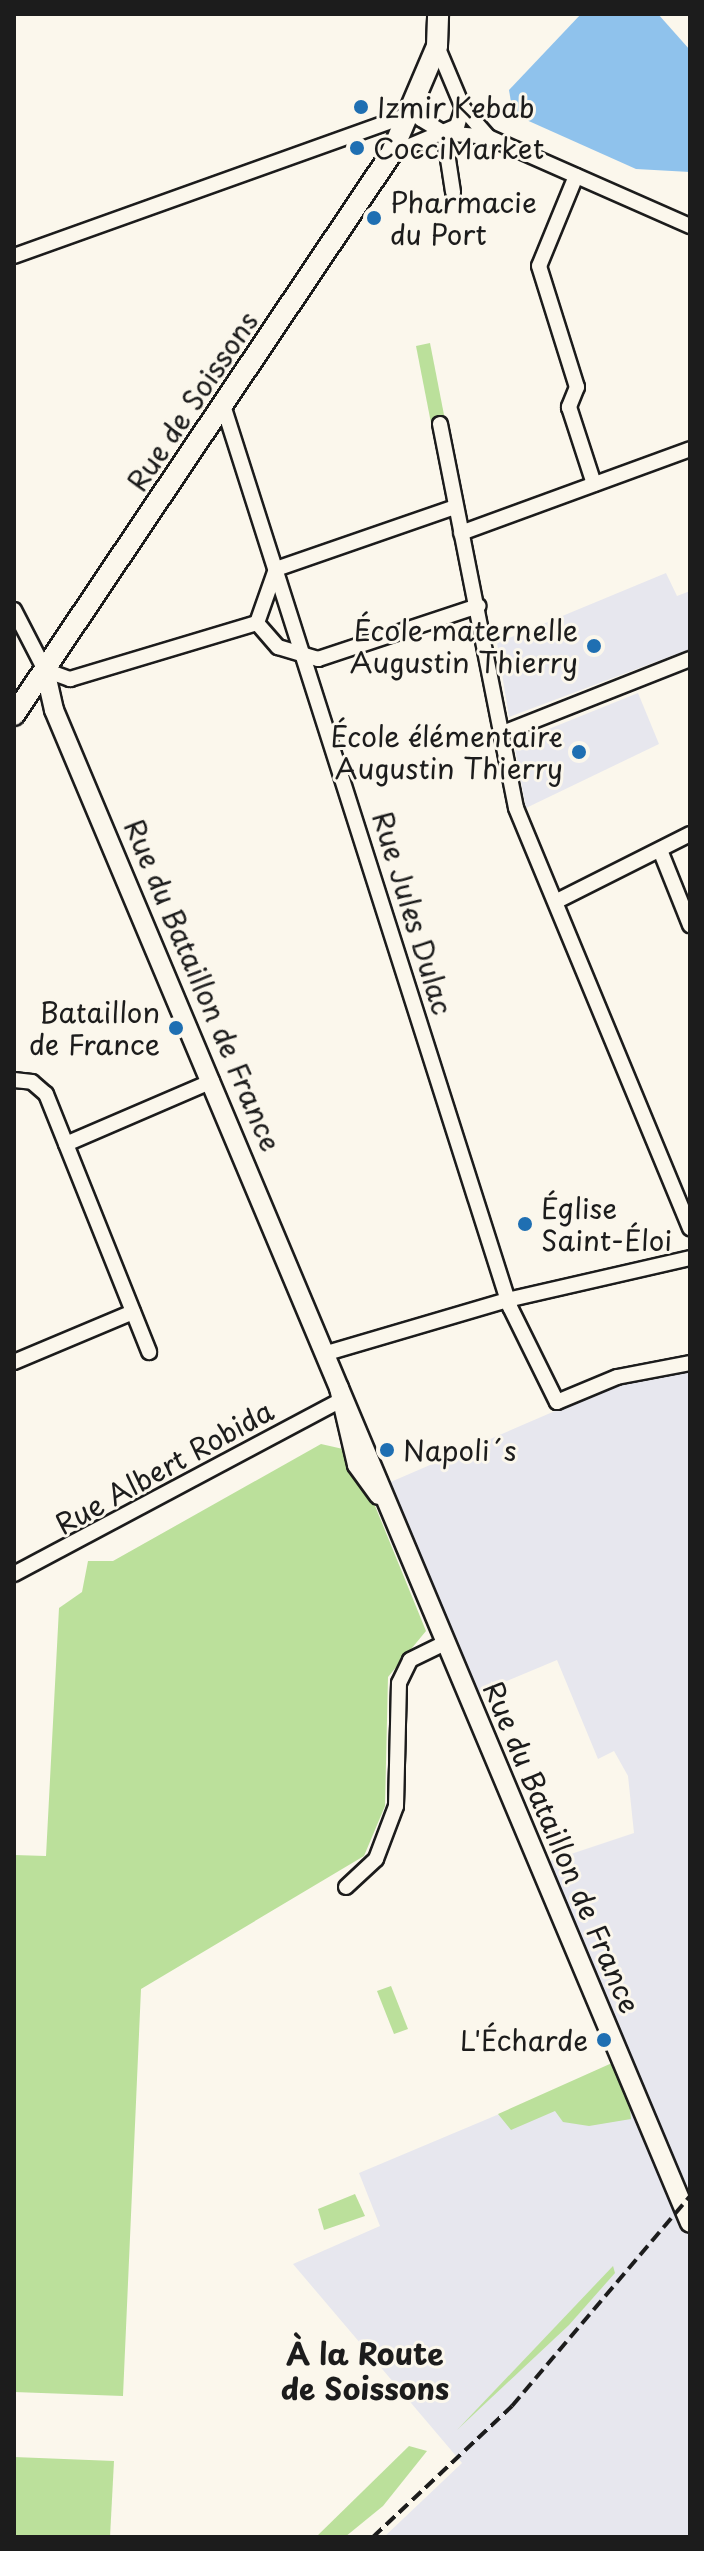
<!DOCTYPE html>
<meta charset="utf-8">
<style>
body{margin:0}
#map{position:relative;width:704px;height:2551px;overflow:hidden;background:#fbf7ec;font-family:"Playpen Sans",sans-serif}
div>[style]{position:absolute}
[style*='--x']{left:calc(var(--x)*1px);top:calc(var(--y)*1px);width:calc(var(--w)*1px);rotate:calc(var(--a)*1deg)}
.built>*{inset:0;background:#e7e7ee}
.green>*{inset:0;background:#bbe09b}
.water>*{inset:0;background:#8fc2ec}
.roads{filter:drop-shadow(2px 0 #1c1c1c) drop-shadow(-2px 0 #1c1c1c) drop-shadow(0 2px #1c1c1c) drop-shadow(0 -2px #1c1c1c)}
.minor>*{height:14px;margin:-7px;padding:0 7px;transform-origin:7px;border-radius:7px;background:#fbf7ec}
.tertiary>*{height:18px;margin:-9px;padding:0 9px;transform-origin:9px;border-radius:9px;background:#fbf7ec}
.secondary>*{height:20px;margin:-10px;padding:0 10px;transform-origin:10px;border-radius:10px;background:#fbf7ec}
.rail>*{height:4px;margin-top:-2px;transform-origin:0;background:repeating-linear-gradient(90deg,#1c1c1c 0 12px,transparent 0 18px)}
.dots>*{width:22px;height:22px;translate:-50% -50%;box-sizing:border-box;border:4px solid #fbf7ec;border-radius:50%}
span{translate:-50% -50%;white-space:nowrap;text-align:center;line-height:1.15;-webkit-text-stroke:6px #fbf7ec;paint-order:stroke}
.poi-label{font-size:28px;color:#1c1c1c}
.left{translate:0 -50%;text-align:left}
.right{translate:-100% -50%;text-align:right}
.street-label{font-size:28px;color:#1c1c1c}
.neighbourhood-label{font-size:30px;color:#1c1c1c;font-weight:700}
.frame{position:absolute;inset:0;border:16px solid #1c1c1c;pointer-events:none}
</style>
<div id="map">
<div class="built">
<i style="clip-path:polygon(666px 573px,677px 596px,690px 591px,690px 649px,509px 717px,497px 643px)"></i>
<i style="clip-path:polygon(638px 693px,659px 744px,526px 808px,514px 743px)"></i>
<i style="clip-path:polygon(690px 1370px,690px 2537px,384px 2537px,462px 2463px,293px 2264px,380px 2226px,359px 2173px,618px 2064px,550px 1861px,634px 1833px,628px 1776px,614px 1751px,598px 1759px,557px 1660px,478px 1693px,386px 1484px,620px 1383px)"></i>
</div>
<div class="green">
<i style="clip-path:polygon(430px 343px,445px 420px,431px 423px,416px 346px)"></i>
<i style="clip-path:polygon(321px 1444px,343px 1449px,356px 1482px,369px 1491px,426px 1631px,388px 1677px,385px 1806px,364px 1856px,141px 1989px,123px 2396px,14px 2392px,14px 1855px,46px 1856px,59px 1608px,82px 1592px,88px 1561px,113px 1561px)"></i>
<i style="clip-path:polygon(391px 1986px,408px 2029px,394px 2034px,377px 1991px)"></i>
<i style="clip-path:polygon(612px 2063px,629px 2097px,631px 2119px,589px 2126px,563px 2122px,555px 2111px,511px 2130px,498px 2114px)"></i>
<i style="clip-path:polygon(355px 2194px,365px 2216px,324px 2230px,318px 2209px)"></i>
<i style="clip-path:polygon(613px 2266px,615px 2273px,569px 2325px,457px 2430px)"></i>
<i style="clip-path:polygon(409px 2446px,427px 2451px,383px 2506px,345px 2537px,316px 2537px)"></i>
<i style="clip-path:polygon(14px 2457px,114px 2461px,110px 2537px,14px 2537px)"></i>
</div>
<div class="water">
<i style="clip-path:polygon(581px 14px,658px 14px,690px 50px,690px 172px,636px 169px,513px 114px,509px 90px)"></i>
</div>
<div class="roads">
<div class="minor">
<i style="--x:437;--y:46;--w:67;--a:67.2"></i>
<i style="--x:463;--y:108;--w:38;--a:49"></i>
<i style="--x:488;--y:137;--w:221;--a:23.8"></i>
<i style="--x:421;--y:95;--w:24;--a:90"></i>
<i style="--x:421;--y:119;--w:27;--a:31"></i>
<i style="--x:444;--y:133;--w:44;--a:5.2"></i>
<i style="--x:444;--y:133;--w:60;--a:81.3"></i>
<i style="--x:391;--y:154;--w:72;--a:-23"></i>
<i style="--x:457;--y:126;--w:19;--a:-72"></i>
<i style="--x:576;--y:176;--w:97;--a:112.3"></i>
<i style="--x:539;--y:266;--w:127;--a:72.6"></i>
<i style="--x:577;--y:387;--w:22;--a:112"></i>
<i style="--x:569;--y:407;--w:81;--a:72"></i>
<i style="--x:14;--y:256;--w:421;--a:-19.7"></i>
<i style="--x:223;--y:405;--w:947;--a:72.35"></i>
<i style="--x:510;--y:1307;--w:106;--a:63.7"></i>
<i style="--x:557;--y:1402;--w:65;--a:-22.6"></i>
<i style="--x:617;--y:1377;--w:74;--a:-10.9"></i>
<i style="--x:440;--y:424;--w:391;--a:78.8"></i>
<i style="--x:516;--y:808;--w:455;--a:67.5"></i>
<i style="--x:455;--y:507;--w:189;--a:160.9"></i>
<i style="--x:276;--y:569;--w:57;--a:109.4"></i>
<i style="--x:257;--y:623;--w:32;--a:49"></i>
<i style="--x:278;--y:647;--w:42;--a:16.7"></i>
<i style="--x:318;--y:659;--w:169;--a:-18.3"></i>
<i style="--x:461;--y:533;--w:244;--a:-20.1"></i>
<i style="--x:14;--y:610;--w:68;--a:62.7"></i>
<i style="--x:45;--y:670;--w:27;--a:20"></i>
<i style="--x:70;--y:679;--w:195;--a:-16.7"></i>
<i style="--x:503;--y:733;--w:201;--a:-21.6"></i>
<i style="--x:660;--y:850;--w:81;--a:68.2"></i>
<i style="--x:557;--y:901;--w:149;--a:-26.7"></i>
<i style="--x:14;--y:1080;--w:18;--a:6"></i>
<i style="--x:32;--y:1082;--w:18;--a:41"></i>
<i style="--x:46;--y:1094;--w:278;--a:68.2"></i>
<i style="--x:66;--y:1144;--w:159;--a:-23.3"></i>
<i style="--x:327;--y:1353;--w:188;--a:-16.4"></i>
<i style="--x:507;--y:1300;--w:188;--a:-12.9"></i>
<i style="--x:14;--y:1362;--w:129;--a:-22.8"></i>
<i style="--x:14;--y:1574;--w:367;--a:-28"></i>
<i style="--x:346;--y:1887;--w:41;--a:-43"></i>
<i style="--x:376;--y:1859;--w:57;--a:-69.3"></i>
<i style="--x:396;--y:1806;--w:123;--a:-88.6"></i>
<i style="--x:399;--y:1683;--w:25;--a:-64"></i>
<i style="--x:410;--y:1660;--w:39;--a:-26"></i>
</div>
<div class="tertiary">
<i style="--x:45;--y:670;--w:41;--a:77.3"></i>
<i style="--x:54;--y:710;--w:1641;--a:67.2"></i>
<i style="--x:339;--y:1388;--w:79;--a:76.8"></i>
<i style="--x:357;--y:1465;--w:37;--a:54"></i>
</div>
<div class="secondary">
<i style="--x:14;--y:715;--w:676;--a:-56.1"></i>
<i style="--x:391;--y:154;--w:117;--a:-66.9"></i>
<i style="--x:437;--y:46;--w:32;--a:-88"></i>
</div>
</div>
<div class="rail">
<i style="--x:373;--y:2537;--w:191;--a:-43.3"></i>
<i style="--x:512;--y:2406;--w:275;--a:-49.7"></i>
</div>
<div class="dots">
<i style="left:361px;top:107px;background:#1f6fb2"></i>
<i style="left:357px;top:148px;background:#1f6fb2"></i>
<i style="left:374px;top:218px;background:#1f6fb2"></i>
<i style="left:594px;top:646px;background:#1f6fb2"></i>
<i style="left:579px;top:752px;background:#1f6fb2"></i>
<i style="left:176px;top:1028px;background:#1f6fb2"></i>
<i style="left:525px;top:1224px;background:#1f6fb2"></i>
<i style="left:387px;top:1450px;background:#1f6fb2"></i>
<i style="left:604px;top:2040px;background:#1f6fb2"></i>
</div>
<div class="poi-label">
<span class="left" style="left:377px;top:107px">Izmir Kebab</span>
<span class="left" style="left:373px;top:148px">CocciMarket</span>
<span class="left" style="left:390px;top:218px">Pharmacie<br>du Port</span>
<span class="right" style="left:578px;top:646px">École maternelle<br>Augustin Thierry</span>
<span class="right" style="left:563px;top:752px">École élémentaire<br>Augustin Thierry</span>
<span class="right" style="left:160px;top:1028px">Bataillon<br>de France</span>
<span class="left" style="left:541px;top:1224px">Église<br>Saint-Éloi</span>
<span class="left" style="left:403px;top:1450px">Napoli´s</span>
<span class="right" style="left:588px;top:2040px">L'Écharde</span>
</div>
<div class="street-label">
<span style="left:192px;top:401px;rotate:-56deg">Rue de Soissons</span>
<span style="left:413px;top:913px;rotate:73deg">Rue Jules Dulac</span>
<span style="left:203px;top:985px;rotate:67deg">Rue du Bataillon de France</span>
<span style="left:164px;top:1467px;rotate:-29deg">Rue Albert Robida</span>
<span style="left:562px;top:1847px;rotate:67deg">Rue du Bataillon de France</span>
</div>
<div class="neighbourhood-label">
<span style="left:365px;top:2370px">À la Route<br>de Soissons</span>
</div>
<div class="frame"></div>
</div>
